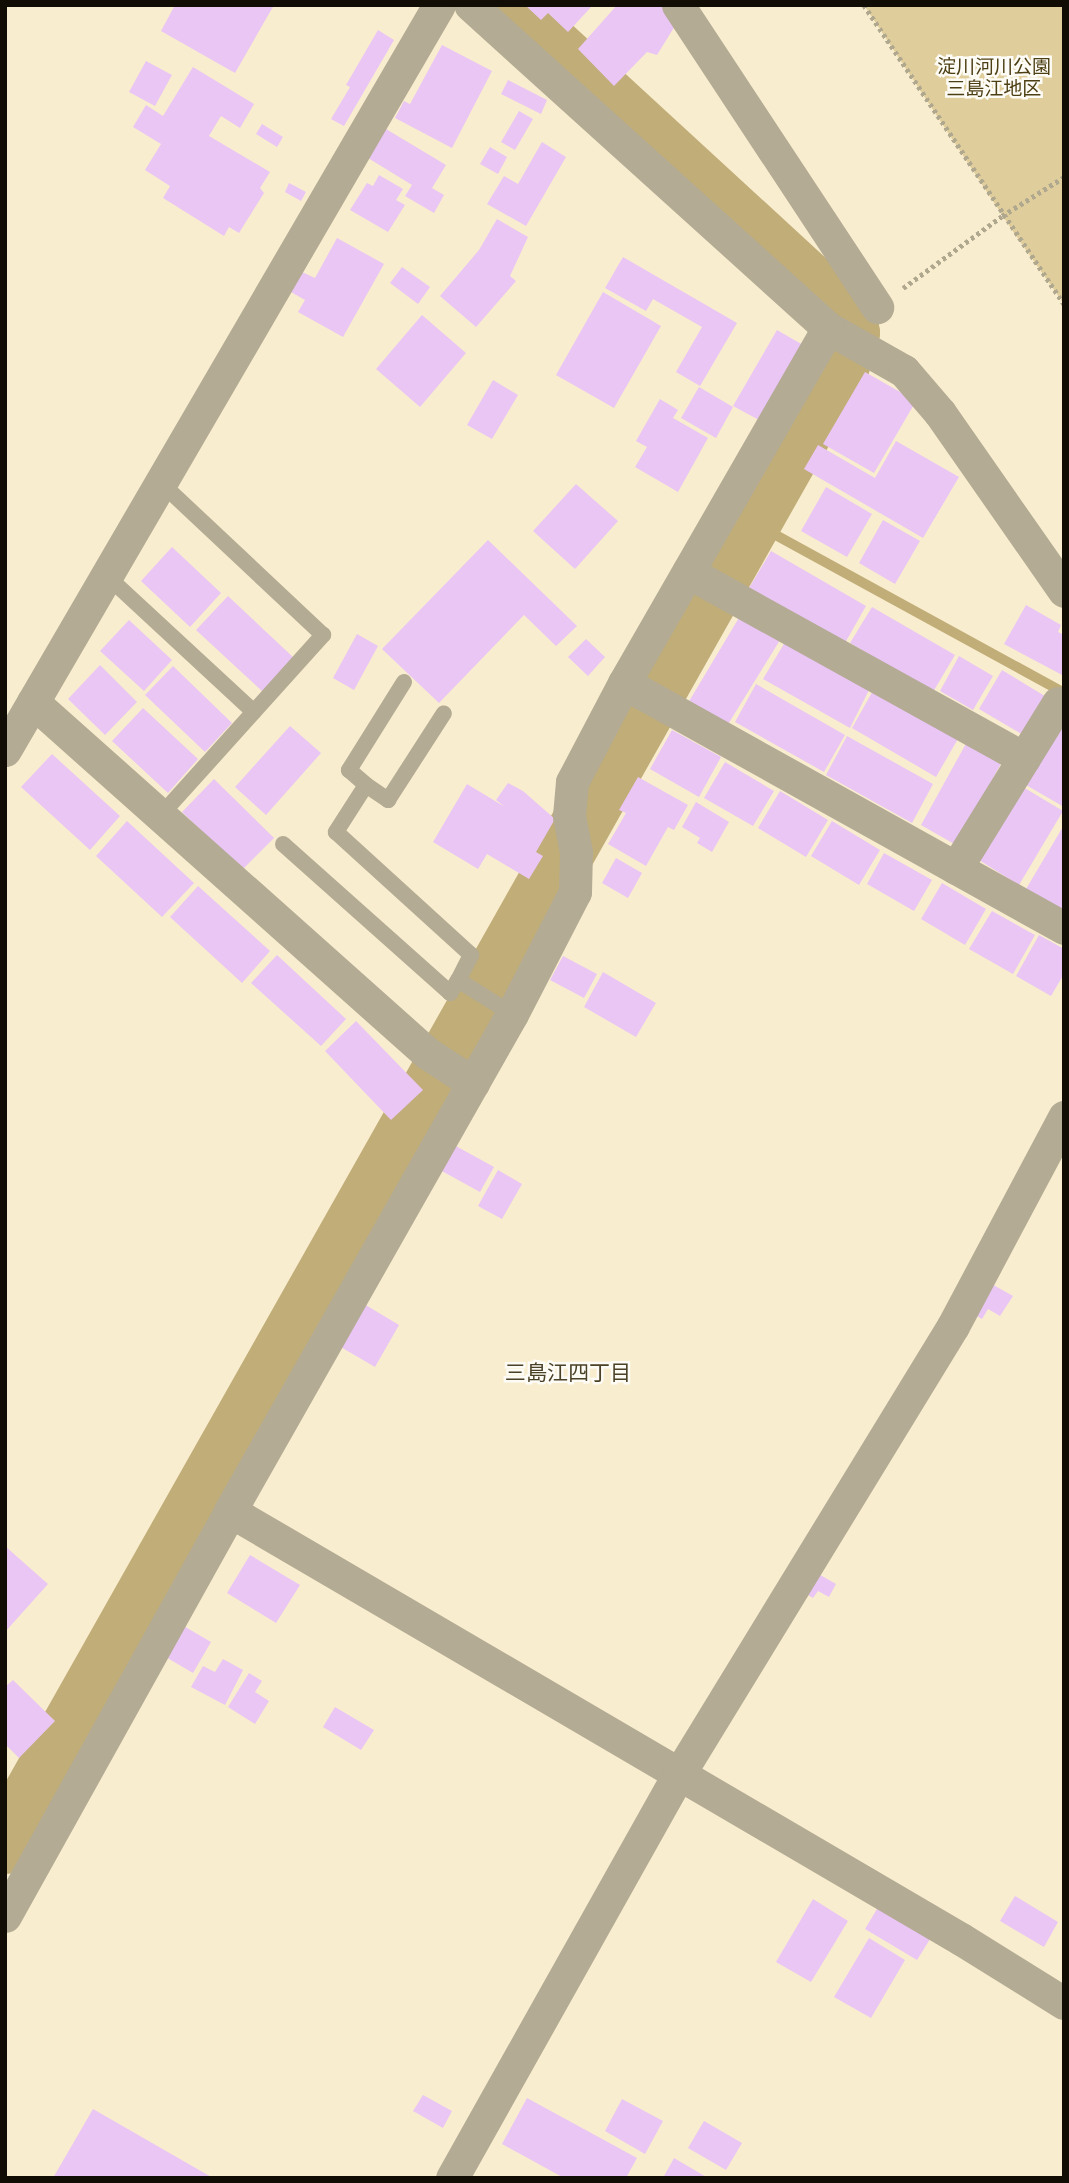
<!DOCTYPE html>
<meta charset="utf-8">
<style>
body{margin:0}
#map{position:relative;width:1069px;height:2183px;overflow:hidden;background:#f9edcf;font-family:Rubik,"Noto Sans JP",sans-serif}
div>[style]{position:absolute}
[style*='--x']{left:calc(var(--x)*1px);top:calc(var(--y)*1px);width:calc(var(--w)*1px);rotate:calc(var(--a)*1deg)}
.green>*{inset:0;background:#dfcd9b}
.stream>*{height:10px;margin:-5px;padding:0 5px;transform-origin:5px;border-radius:5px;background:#c1ad78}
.river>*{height:60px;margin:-30px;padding:0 30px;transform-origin:30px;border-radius:30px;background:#c1ad78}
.building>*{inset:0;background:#eac6f4}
.path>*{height:4.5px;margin-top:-2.25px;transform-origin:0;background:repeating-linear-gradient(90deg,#b0a78f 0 3.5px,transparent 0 7px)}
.service>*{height:16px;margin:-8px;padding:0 8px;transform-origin:8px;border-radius:8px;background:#b3ab94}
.minor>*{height:33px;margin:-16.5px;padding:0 16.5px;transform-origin:16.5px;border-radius:16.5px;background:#b3ab94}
span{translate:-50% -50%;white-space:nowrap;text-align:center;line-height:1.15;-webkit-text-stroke:5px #fdfbf5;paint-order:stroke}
.park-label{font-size:19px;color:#4d3f14}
.neighbourhood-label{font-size:21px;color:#4b4127}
.frame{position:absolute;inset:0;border:7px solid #110d04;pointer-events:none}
</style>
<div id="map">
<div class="green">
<i style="clip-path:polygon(864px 5px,1064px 5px,1064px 304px,1014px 233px)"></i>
</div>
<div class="stream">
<i style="--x:752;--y:522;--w:356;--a:28.7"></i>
</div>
<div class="river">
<i style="--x:5;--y:1844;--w:1698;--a:-60.55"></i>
<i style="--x:840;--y:365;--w:34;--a:-73"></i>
<i style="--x:850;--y:333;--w:26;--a:-118"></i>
<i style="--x:838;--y:310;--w:451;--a:-137.4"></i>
</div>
<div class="building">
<i style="clip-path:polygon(175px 5px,274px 5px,235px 73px,161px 31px)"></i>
<i style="clip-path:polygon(525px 5px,593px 5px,568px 32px,548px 13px,541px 20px)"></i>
<i style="clip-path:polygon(617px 5px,660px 5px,678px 21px,657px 55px,647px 52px,614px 86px,578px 49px)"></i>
<i style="clip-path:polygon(378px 30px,394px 40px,344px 126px,331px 119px,350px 87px,346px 85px)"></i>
<i style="clip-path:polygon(442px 45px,492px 71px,452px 148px,395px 118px,404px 101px,410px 104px)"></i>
<i style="clip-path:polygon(146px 61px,172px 75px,155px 106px,129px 92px)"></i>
<i style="clip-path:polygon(193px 67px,254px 104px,240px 128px,221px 116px,209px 136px,270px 172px,260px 188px,264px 193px,239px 233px,229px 227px,224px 236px,163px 198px,170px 186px,145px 170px,161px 144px,133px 127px,146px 105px,163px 116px)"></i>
<i style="clip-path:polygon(508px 80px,547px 100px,541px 114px,501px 94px)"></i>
<i style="clip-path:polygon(519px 111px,533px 119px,515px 150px,501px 142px)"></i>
<i style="clip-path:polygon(262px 124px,283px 137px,277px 147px,256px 134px)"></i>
<i style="clip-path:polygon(386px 129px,446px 165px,432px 188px,444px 195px,434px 213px,405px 196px,412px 185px,368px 158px)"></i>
<i style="clip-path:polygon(542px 142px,566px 157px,526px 226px,487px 204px,504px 176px,518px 184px)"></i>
<i style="clip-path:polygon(490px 147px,507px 157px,498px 174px,480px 164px)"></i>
<i style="clip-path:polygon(379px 175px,403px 189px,396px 200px,405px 205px,388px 232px,350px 210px,367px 183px,373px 186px)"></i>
<i style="clip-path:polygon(289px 183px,306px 192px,301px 201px,285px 192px)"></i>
<i style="clip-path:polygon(497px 219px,528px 237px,510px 276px,516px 281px,476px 327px,440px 296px,479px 250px)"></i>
<i style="clip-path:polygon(337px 238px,384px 264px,343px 337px,298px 312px,305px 300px,291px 292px,302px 272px,315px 278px)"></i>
<i style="clip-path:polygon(623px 257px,737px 323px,700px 386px,676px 372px,702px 327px,653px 299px,646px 311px,605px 288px)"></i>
<i style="clip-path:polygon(402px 267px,430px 287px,418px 304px,390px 283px)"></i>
<i style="clip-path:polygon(603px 292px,661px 326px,614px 408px,556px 375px)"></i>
<i style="clip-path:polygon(422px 315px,466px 353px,420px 407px,376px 369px)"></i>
<i style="clip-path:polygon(777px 330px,803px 345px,759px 420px,733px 406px)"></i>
<i style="clip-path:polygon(865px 372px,916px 401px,874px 473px,823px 444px)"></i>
<i style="clip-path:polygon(493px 380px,518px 395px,492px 439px,467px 425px)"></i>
<i style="clip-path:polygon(699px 387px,733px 407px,716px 438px,681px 418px)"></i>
<i style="clip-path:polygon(660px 399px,678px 410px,673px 418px,708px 438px,678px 492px,635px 467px,647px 447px,636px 441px)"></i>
<i style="clip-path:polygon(896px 441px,959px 477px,923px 538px,804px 469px,818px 445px,875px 478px)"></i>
<i style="clip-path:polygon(576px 484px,618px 521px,575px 569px,533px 531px)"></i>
<i style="clip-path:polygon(826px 487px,872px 514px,847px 557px,801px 531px)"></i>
<i style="clip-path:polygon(883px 520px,920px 541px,895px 584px,859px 563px)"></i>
<i style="clip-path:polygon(488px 540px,577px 626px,556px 646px,524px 615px,439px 703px,382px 649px)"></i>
<i style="clip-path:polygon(172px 547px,221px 593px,190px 627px,141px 581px)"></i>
<i style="clip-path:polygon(771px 551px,866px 606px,845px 643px,749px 588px)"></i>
<i style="clip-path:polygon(228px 596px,294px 658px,263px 692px,196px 630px)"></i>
<i style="clip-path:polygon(1026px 605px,1061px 625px,1058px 632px,1064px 635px,1064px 676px,1004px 644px)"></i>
<i style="clip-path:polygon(872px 607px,955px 655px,933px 692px,850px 643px)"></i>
<i style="clip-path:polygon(740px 616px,780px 640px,727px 726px,688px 703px)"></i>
<i style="clip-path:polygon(129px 620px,172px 660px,144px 691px,100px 651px)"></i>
<i style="clip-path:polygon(357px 634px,378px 646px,354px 690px,333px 678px)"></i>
<i style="clip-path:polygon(586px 639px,605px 657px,588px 676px,568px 657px)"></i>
<i style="clip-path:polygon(785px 642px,869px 690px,850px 728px,763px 679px)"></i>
<i style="clip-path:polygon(959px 656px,993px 676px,973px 710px,940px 691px)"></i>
<i style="clip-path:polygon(100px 665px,137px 702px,105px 735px,68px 699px)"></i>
<i style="clip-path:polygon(173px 666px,232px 723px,205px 752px,145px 695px)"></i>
<i style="clip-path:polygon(1002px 670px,1048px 698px,1025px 736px,979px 709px)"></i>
<i style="clip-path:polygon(756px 684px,845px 735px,824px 772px,735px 722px)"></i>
<i style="clip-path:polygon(875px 687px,959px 737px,936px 777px,852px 728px)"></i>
<i style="clip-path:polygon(143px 708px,198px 759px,168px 793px,112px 741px)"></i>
<i style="clip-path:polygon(1064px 721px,1064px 807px,1026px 785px)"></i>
<i style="clip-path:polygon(290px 726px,321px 753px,266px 815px,235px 787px)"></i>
<i style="clip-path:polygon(672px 730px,721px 757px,699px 797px,650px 769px)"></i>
<i style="clip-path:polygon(847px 736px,933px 784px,912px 823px,826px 775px)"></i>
<i style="clip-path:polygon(968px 740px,1003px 760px,956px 845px,921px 825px)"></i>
<i style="clip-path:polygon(52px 754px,120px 816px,90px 850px,21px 787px)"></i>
<i style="clip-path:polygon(725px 762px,774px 791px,753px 826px,704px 798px)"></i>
<i style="clip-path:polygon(638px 777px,688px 805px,674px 830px,668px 827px,646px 866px,608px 844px,626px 813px,619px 810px)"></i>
<i style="clip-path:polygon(214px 779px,274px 838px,242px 870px,182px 812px)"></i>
<i style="clip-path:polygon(508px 783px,523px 791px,555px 819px,536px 852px,543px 856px,529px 879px,487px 854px,478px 869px,433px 842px,467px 784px,505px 807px,496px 800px)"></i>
<i style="clip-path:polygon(1023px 787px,1063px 811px,1019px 885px,979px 860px)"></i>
<i style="clip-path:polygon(780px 791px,828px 820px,806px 857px,758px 828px)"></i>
<i style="clip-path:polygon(696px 802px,729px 822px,712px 852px,697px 843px,700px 838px,682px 827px)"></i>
<i style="clip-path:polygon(127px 821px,194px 883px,162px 917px,96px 856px)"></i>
<i style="clip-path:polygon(832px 821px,880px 850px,859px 885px,811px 856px)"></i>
<i style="clip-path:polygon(1064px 825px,1064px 906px,1061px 910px,1026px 889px)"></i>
<i style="clip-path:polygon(884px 853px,932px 880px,914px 911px,867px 884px)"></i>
<i style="clip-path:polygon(616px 858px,642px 873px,628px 898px,602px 883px)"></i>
<i style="clip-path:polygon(942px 883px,986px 909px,965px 945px,921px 919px)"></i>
<i style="clip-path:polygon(198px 886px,270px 951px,242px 983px,170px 917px)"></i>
<i style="clip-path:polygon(992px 911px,1035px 935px,1013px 974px,969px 949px)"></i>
<i style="clip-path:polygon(1039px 935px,1064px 949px,1064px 974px,1051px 996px,1016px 976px)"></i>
<i style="clip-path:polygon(277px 955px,346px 1019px,321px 1046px,251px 983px)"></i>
<i style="clip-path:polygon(563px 956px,597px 974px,584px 998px,550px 980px)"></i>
<i style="clip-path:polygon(603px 972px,656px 1003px,636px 1037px,584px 1007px)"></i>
<i style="clip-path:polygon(356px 1021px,423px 1090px,391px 1120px,325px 1051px)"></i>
<i style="clip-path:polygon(454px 1145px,494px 1167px,480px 1192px,440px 1170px)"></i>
<i style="clip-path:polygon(498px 1170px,522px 1184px,502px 1219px,478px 1206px)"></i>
<i style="clip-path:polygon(988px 1282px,1013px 1296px,1000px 1316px,988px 1309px,982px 1319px,970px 1312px)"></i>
<i style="clip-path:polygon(364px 1304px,399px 1325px,375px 1367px,339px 1346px)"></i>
<i style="clip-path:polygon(5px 1546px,48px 1584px,5px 1632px)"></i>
<i style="clip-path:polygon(250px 1555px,300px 1585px,276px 1623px,227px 1593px)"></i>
<i style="clip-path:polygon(815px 1572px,836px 1584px,829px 1597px,818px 1591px,813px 1598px,803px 1592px)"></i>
<i style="clip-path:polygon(182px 1625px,211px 1642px,193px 1673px,164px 1656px)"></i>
<i style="clip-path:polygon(223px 1659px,243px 1670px,225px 1705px,191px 1687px,203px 1666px,215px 1672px)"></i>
<i style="clip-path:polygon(249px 1673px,262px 1681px,255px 1692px,269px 1701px,255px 1724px,228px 1707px)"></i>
<i style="clip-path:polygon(13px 1680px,55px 1721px,19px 1758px,5px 1744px,5px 1687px)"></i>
<i style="clip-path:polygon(335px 1707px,374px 1730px,361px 1750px,323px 1727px)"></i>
<i style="clip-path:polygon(1015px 1896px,1058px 1922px,1044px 1947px,1000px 1921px)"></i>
<i style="clip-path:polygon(813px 1899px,848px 1921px,811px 1982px,776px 1962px)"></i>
<i style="clip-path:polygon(880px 1904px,932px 1936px,917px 1960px,865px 1929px)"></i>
<i style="clip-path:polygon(869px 1938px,905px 1960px,871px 2018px,834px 1997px)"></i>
<i style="clip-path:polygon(423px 2095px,452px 2111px,443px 2128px,413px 2111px)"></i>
<i style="clip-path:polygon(527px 2098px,637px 2158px,626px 2178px,564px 2178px,502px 2144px)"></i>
<i style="clip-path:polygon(622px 2099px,663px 2121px,645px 2154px,605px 2131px)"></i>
<i style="clip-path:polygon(93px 2109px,213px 2178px,53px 2178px)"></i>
<i style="clip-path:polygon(704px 2121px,742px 2143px,726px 2170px,688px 2148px)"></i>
<i style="clip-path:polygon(674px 2158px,708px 2178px,663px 2178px)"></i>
</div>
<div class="path">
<i style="--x:864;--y:5;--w:360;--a:56.2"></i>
<i style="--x:903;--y:288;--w:122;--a:-36"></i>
<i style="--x:1002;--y:216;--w:73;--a:-32.2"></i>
</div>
<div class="service">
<i style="--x:107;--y:576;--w:200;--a:42.8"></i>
<i style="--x:404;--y:682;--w:104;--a:122"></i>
<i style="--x:349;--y:770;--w:23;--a:41"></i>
<i style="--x:366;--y:785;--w:56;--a:122.6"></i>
<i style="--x:336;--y:832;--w:183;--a:42.3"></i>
<i style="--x:471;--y:955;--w:28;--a:117"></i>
<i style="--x:366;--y:785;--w:27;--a:34"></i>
<i style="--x:388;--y:800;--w:103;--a:-57.2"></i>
<i style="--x:160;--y:816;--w:244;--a:-48"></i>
<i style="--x:323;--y:635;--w:222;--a:-136.8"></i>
<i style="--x:283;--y:844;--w:224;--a:41.7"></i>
<i style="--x:450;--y:993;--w:15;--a:-58"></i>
<i style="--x:458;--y:980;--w:64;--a:32.2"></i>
</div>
<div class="minor">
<i style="--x:678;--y:5;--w:362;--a:56.6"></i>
<i style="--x:828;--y:328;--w:87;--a:29.5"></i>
<i style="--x:904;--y:371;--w:55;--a:49.4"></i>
<i style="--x:940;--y:413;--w:217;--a:55.1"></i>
<i style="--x:688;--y:572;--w:384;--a:29"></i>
<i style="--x:624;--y:683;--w:504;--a:29.11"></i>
<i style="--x:33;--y:702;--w:528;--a:41.7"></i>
<i style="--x:427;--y:1053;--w:55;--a:33.1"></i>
<i style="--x:5;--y:750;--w:862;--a:-59.78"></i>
<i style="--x:956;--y:868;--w:194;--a:-58.3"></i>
<i style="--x:230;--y:1511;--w:847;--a:30.35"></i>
<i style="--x:961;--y:1939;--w:121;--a:31.9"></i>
<i style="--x:5;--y:1916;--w:463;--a:-60.9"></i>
<i style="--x:230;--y:1511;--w:571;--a:-60.43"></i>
<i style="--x:512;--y:1014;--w:137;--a:-62.7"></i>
<i style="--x:575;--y:892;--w:40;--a:-88.6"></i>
<i style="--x:576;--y:852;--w:37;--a:-101"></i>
<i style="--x:569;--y:816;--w:34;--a:-85"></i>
<i style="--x:572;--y:782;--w:112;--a:-62.3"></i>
<i style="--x:624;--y:683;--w:409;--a:-60.1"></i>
<i style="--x:828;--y:328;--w:482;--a:-137.9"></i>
<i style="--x:452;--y:2178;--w:463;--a:-60.7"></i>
<i style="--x:679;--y:1774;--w:525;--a:-58.55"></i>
<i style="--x:953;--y:1326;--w:237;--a:-62"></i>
</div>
<div class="park-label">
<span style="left:994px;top:78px">淀川河川公園<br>三島江地区</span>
</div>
<div class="neighbourhood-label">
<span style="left:568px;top:1373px">三島江四丁目</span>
</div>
<div class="frame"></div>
</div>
